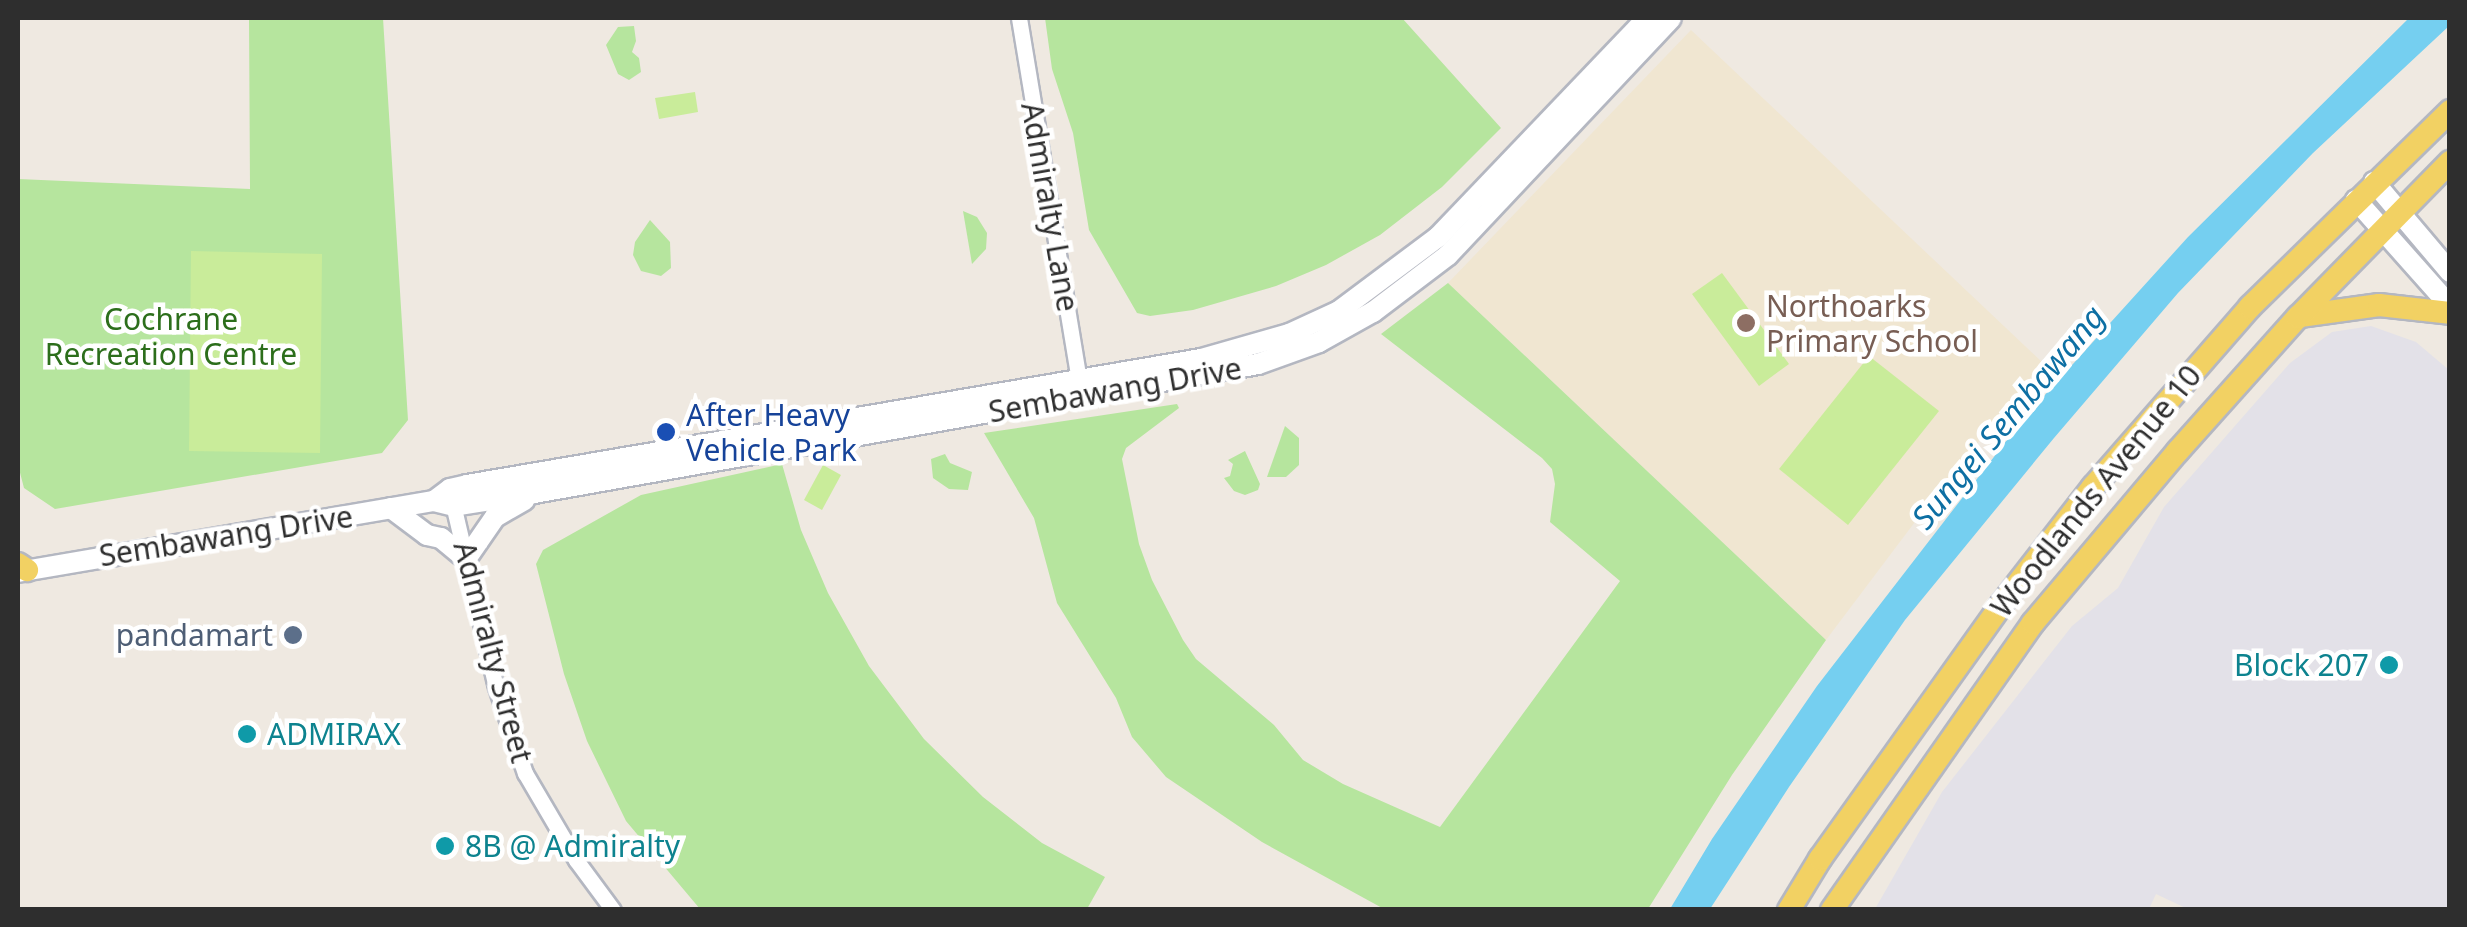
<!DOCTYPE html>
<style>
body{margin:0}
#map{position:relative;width:2467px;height:927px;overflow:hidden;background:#efe9e1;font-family:"Noto Sans",sans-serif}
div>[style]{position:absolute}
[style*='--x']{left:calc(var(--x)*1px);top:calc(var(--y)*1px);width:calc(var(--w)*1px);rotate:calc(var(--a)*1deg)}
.industrial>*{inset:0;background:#e3e1e8}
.education>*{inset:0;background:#f0e6d1}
.green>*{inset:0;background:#b6e59e}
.pitch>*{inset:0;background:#c9ec9a}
.water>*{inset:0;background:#75cff0}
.roads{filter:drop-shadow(2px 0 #b4b7c1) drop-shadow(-2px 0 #b4b7c1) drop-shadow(0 2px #b4b7c1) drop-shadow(0 -2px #b4b7c1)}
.street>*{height:15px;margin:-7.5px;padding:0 7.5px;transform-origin:7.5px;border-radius:7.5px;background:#fff}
.secondary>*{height:20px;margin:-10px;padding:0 10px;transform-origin:10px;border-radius:10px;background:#fff}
.primary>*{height:22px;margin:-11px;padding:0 11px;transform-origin:11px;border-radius:11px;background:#f2d163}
.dots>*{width:28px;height:28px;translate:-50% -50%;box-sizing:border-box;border:5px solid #fff;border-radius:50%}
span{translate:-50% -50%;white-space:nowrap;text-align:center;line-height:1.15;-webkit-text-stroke:9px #fff;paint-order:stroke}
.street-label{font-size:30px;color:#2e2e2e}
.education-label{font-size:30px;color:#785e54}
.left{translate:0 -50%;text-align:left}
.park-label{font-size:30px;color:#2c6e1b}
.transit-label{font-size:30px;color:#164399}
.service-label{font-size:30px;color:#4e5e75}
.right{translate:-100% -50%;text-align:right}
.culture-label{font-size:30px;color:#0d838f}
.water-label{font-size:32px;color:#0d6fa3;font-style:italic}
.frame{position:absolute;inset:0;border:20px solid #2e2e2e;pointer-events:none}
</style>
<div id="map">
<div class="industrial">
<i style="clip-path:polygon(2371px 326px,2416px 342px,2449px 370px,2449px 909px,2190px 910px,2156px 894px,2149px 909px,1875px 909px,1942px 792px,2072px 626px,2118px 588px,2164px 507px,2290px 363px,2332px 332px)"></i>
</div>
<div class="education">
<i style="clip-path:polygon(1691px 30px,2043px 363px,1936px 494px,1826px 640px,1448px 283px)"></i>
</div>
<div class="green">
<i style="clip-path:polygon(249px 18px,383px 18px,408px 420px,382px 453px,55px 509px,24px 488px,18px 465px,18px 179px,250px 189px)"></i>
<i style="clip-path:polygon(1045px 18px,1402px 18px,1501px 128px,1442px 187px,1380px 235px,1326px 265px,1276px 286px,1193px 310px,1150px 316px,1137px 313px,1089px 230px,1073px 133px,1052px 69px)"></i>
<i style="clip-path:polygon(634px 26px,636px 41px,632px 52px,639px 58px,641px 72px,629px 80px,618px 74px,606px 45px,618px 27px)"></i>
<i style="clip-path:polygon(963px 211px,977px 217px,987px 233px,986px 249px,972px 264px)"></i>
<i style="clip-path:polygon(650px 220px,670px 242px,671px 268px,661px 276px,641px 271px,633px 255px,635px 242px)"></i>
<i style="clip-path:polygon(1448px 283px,1826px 640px,1732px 775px,1648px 909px,1384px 909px,1262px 842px,1166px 777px,1132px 737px,1116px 698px,1057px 603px,1034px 518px,984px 433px,1177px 404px,1179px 408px,1126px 448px,1122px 459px,1139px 544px,1152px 580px,1183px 640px,1196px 659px,1274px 725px,1303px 760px,1343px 784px,1440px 827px,1620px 581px,1550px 522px,1555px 484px,1552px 469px,1542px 458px,1381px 334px)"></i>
<i style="clip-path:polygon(1285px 426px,1299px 438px,1299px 465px,1286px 477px,1267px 477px)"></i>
<i style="clip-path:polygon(1245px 451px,1260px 484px,1258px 490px,1245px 495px,1234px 491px,1224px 478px,1230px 476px,1233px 464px,1228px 460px)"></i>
<i style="clip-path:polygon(945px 454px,950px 463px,972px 472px,968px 490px,949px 489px,933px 478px,931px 459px)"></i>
<i style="clip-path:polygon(782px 464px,801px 530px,828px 593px,869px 666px,924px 739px,983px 797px,1042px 843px,1105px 877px,1087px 909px,700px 909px,626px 821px,587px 741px,564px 674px,536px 564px,543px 550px,641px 495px)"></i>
</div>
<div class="pitch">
<i style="clip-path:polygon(695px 92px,698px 112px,659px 119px,655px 98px)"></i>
<i style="clip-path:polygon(191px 251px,322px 254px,320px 453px,189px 451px)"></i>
<i style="clip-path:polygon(1722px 273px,1789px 364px,1759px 386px,1692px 294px)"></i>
<i style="clip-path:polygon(1869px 356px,1939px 411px,1848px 525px,1779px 469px)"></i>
<i style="clip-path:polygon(823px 465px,841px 475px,822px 510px,804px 500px)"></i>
</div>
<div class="water">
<i style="clip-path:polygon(2409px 18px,2449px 18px,2449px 26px,2313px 153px,2178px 293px,2054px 438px,1905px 620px,1789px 787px,1710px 909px,1670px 909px,1712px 839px,1817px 686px,2024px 418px,2188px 237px)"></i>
</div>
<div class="roads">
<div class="street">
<i style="--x:1019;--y:18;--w:375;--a:80.6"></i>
<i style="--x:452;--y:500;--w:192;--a:76.8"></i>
<i style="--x:496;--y:687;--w:91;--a:71.4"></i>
<i style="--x:525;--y:773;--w:101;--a:59.6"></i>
<i style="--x:576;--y:860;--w:62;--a:53.5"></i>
</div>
<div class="secondary">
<i style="--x:2374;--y:182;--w:118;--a:49.8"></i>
<i style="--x:2356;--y:200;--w:142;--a:48.4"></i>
<i style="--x:434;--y:501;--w:20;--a:-37"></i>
<i style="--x:450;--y:489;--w:17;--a:-13"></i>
<i style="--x:467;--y:485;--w:745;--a:-9.74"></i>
<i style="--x:1201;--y:359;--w:91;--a:-15.9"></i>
<i style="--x:1289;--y:334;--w:55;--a:-24.7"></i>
<i style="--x:1339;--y:311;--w:124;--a:-36.8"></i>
<i style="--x:1438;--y:237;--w:303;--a:-46.3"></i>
<i style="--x:391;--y:508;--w:45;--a:36.9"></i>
<i style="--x:427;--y:535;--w:14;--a:12"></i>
<i style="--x:441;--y:538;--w:33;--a:40"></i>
<i style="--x:466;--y:559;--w:51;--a:-55.4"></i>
<i style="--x:495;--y:517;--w:34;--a:-30"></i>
<i style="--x:18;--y:572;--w:422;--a:-9.7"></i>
<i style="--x:434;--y:501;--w:21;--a:14"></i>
<i style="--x:454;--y:506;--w:81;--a:-9.2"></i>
<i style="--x:534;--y:493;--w:735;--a:-10.1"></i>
<i style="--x:1258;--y:364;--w:65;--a:-19.8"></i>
<i style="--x:1319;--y:342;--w:62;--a:-29.1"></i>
<i style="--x:1373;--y:312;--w:94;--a:-37.2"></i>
<i style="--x:1448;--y:255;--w:325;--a:-46.7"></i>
</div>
<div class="primary">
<i style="--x:2300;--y:316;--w:80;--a:-7.9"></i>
<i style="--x:2379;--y:305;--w:71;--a:6.4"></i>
<i style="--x:18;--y:564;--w:11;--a:34"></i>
<i style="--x:1789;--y:910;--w:60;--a:-58.7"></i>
<i style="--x:1820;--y:859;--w:312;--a:-54.5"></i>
<i style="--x:2001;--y:605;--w:150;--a:-52.1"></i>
<i style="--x:2093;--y:487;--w:239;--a:-48.9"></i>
<i style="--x:2250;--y:307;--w:280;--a:-44.4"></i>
<i style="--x:1832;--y:910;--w:350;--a:-55"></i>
<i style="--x:2033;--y:623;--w:225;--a:-49.9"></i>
<i style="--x:2178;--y:451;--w:180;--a:-48.2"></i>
<i style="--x:2298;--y:317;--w:217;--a:-45.6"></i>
</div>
</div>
<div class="dots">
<i style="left:1746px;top:323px;background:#8d6e63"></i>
<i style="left:666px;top:432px;background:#1a4fb4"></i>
<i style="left:293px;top:635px;background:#5c6f8a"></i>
<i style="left:2389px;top:665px;background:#0f9aa8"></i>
<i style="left:247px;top:734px;background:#0f9aa8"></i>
<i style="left:445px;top:846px;background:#0f9aa8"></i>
</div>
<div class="street-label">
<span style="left:1050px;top:207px;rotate:80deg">Admiralty Lane</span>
<span style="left:1115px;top:390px;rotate:-10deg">Sembawang Drive</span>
<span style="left:2096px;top:491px;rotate:-51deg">Woodlands Avenue 10</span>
<span style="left:226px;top:536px;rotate:-9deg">Sembawang Drive</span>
<span style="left:493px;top:652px;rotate:75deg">Admiralty Street</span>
</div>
<div class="education-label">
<span class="left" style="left:1766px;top:323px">Northoarks<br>Primary School</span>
</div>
<div class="park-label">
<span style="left:171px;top:336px">Cochrane<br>Recreation Centre</span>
</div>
<div class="transit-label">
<span class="left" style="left:686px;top:432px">After Heavy<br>Vehicle Park</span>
</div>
<div class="service-label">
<span class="right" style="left:273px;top:635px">pandamart</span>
</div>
<div class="culture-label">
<span class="right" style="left:2369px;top:665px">Block 207</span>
<span class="left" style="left:267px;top:734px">ADMIRAX</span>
<span class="left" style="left:465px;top:846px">8B @ Admiralty</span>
</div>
<div class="water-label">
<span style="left:2008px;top:417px;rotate:-50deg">Sungei Sembawang</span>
</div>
<div class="frame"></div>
</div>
